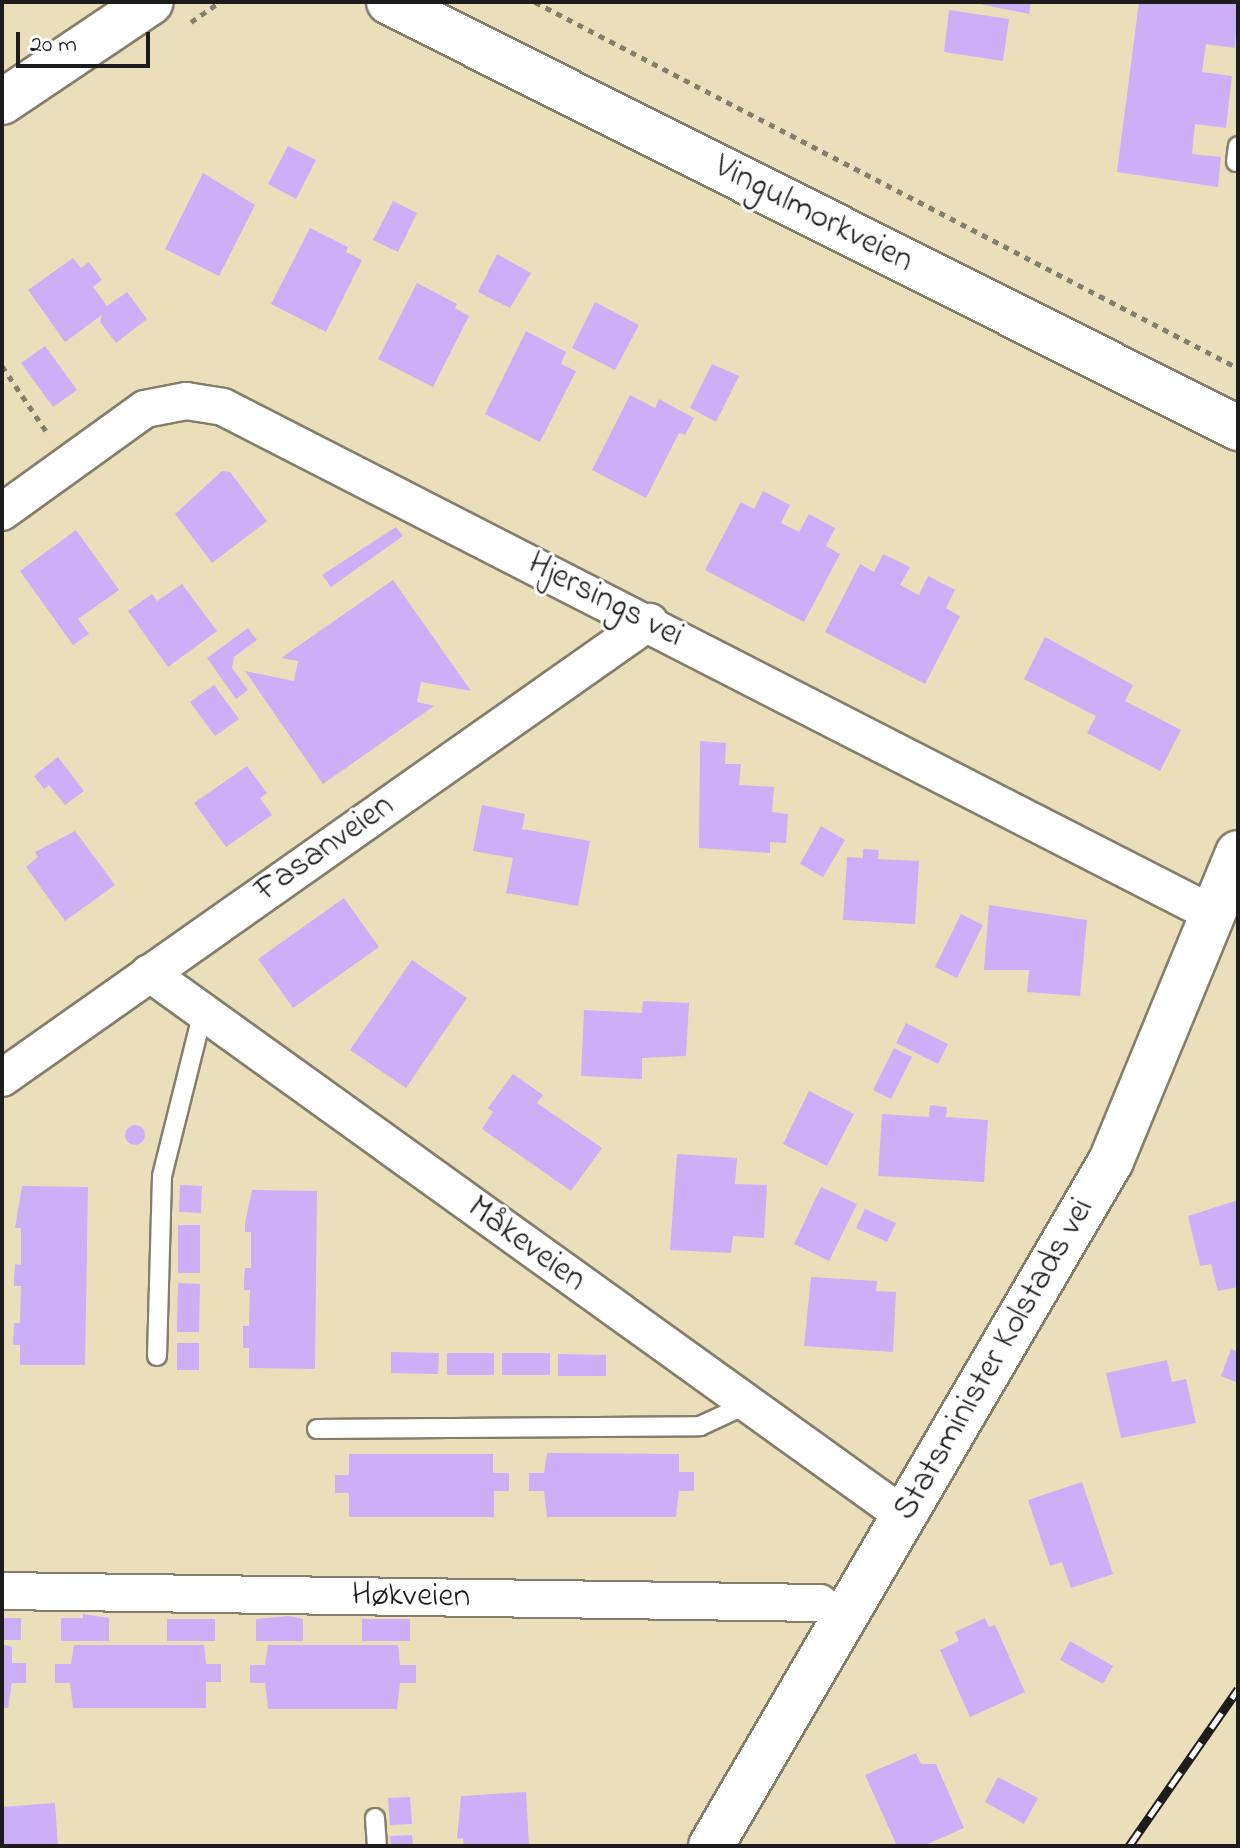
<!DOCTYPE html>
<meta charset="utf-8">
<style>
body{margin:0}
#map{position:relative;width:1240px;height:1848px;overflow:hidden;background:#ebdfbb;font-family:"Indie Flower",sans-serif}
div>[style]{position:absolute}
[style*='--x']{left:calc(var(--x)*1px);top:calc(var(--y)*1px);width:calc(var(--w)*1px);rotate:calc(var(--a)*1deg)}
.building>*{inset:0;background:#ccaff6}
.round{border-radius:50%}
.path>*{height:5px;margin-top:-2.5px;transform-origin:0;background:repeating-linear-gradient(90deg,#847e6c 0 6px,transparent 0 12px)}
.roads{filter:drop-shadow(2px 0 #847e6c) drop-shadow(-2px 0 #847e6c) drop-shadow(0 2px #847e6c) drop-shadow(0 -2px #847e6c)}
.service>*{height:18px;margin:-9px;padding:0 9px;transform-origin:9px;border-radius:9px;background:#fff}
.minor>*{height:36px;margin:-18px;padding:0 18px;transform-origin:18px;border-radius:18px;background:#fff}
.tertiary>*{height:44px;margin:-22px;padding:0 22px;transform-origin:22px;border-radius:22px;background:#fff}
.rail>*{height:9px;margin-top:-4.5px;transform-origin:0;background:repeating-linear-gradient(90deg,#fff 0 18px,#1c1c1c 0 36px);box-sizing:border-box;border-block:2px solid #1c1c1c}
span{translate:-50% -50%;white-space:nowrap;text-align:center;line-height:1.15;-webkit-text-stroke:6px #fff;paint-order:stroke}
.street-label{font-size:34px;color:#1c1c1c}
.frame{position:absolute;inset:0;border:4px solid #1c1c1c;pointer-events:none}
.scale{position:absolute;left:16px;top:32px;width:134px;height:36px;box-sizing:border-box;border:4px solid #1c1c1c;border-top:0;padding-left:10px;font-size:24px;line-height:28px;white-space:nowrap;color:#1c1c1c;-webkit-text-stroke:6px #fff;paint-order:stroke}
</style>
<div id="map">
<div class="building">
<i style="clip-path:polygon(970px 2px,1031px 2px,1029px 14px)"></i>
<i style="clip-path:polygon(1139px 2px,1238px 2px,1235px 48px,1206px 44px,1202px 72px,1232px 76px,1226px 128px,1195px 124px,1192px 154px,1221px 157px,1218px 187px,1117px 172px)"></i>
<i style="clip-path:polygon(949px 10px,1009px 19px,1003px 61px,944px 52px)"></i>
<i style="clip-path:polygon(288px 146px,316px 160px,296px 199px,268px 184px)"></i>
<i style="clip-path:polygon(203px 173px,255px 205px,219px 276px,165px 249px)"></i>
<i style="clip-path:polygon(393px 201px,417px 213px,398px 252px,373px 240px)"></i>
<i style="clip-path:polygon(310px 228px,348px 247px,346px 252px,362px 260px,326px 332px,271px 304px)"></i>
<i style="clip-path:polygon(497px 254px,531px 273px,510px 308px,478px 292px)"></i>
<i style="clip-path:polygon(73px 258px,81px 268px,89px 262px,102px 280px,93px 287px,107px 306px,127px 292px,147px 319px,116px 343px,100px 322px,102px 315px,65px 342px,28px 290px)"></i>
<i style="clip-path:polygon(417px 283px,457px 304px,455px 308px,469px 316px,433px 387px,378px 359px)"></i>
<i style="clip-path:polygon(595px 302px,639px 325px,615px 370px,572px 348px)"></i>
<i style="clip-path:polygon(526px 331px,566px 352px,561px 364px,576px 371px,540px 442px,485px 414px)"></i>
<i style="clip-path:polygon(45px 346px,77px 390px,53px 407px,21px 363px)"></i>
<i style="clip-path:polygon(712px 364px,739px 376px,716px 422px,690px 408px)"></i>
<i style="clip-path:polygon(630px 395px,655px 408px,659px 399px,694px 418px,685px 435px,679px 433px,646px 498px,592px 470px)"></i>
<i style="clip-path:polygon(222px 471px,230px 472px,267px 521px,212px 563px,175px 514px)"></i>
<i style="clip-path:polygon(763px 491px,790px 505px,781px 523px,799px 532px,809px 514px,835px 528px,826px 546px,840px 554px,804px 622px,705px 570px,741px 502px,754px 509px)"></i>
<i style="clip-path:polygon(396px 527px,403px 536px,331px 587px,322px 575px)"></i>
<i style="clip-path:polygon(76px 530px,119px 590px,78px 619px,89px 634px,73px 645px,20px 571px)"></i>
<i style="clip-path:polygon(883px 554px,910px 567px,900px 585px,919px 595px,928px 576px,955px 590px,946px 608px,960px 616px,925px 684px,825px 632px,860px 564px,874px 572px)"></i>
<i style="clip-path:polygon(393px 580px,471px 691px,421px 682px,417px 702px,434px 706px,323px 784px,245px 671px,294px 681px,298px 661px,281px 658px)"></i>
<i style="clip-path:polygon(182px 584px,217px 631px,168px 667px,128px 611px,152px 594px,157px 601px)"></i>
<i style="clip-path:polygon(248px 628px,257px 640px,234px 657px,232px 668px,248px 690px,236px 699px,207px 658px)"></i>
<i style="clip-path:polygon(1045px 637px,1133px 685px,1125px 701px,1181px 730px,1160px 771px,1087px 733px,1096px 716px,1024px 679px)"></i>
<i style="clip-path:polygon(214px 685px,239px 719px,215px 736px,190px 702px)"></i>
<i style="clip-path:polygon(700px 741px,726px 743px,725px 764px,741px 764px,739px 785px,774px 787px,772px 812px,788px 814px,786px 843px,770px 842px,770px 853px,699px 848px)"></i>
<i style="clip-path:polygon(58px 757px,84px 791px,65px 805px,49px 785px,44px 789px,34px 776px)"></i>
<i style="clip-path:polygon(247px 766px,267px 793px,260px 798px,272px 815px,226px 847px,194px 803px)"></i>
<i style="clip-path:polygon(482px 805px,525px 814px,522px 829px,590px 841px,578px 906px,506px 893px,513px 858px,473px 851px)"></i>
<i style="clip-path:polygon(821px 826px,845px 840px,823px 877px,800px 864px)"></i>
<i style="clip-path:polygon(75px 831px,115px 885px,65px 921px,26px 867px,38px 857px,35px 852px)"></i>
<i style="clip-path:polygon(863px 849px,879px 850px,878px 859px,919px 861px,915px 924px,843px 920px,847px 857px,863px 858px)"></i>
<i style="clip-path:polygon(344px 898px,379px 947px,293px 1008px,258px 959px)"></i>
<i style="clip-path:polygon(989px 905px,1087px 920px,1080px 996px,1027px 992px,1029px 970px,984px 970px)"></i>
<i style="clip-path:polygon(961px 914px,983px 925px,957px 978px,935px 967px)"></i>
<i style="clip-path:polygon(412px 960px,467px 998px,406px 1088px,350px 1050px)"></i>
<i style="clip-path:polygon(643px 1001px,689px 1003px,686px 1056px,642px 1058px,642px 1079px,581px 1076px,584px 1010px,642px 1013px)"></i>
<i style="clip-path:polygon(906px 1023px,948px 1044px,938px 1064px,896px 1043px)"></i>
<i style="clip-path:polygon(894px 1048px,912px 1057px,891px 1099px,873px 1090px)"></i>
<i style="clip-path:polygon(513px 1074px,543px 1095px,537px 1103px,602px 1148px,571px 1191px,482px 1129px,493px 1112px,488px 1108px)"></i>
<i style="clip-path:polygon(809px 1091px,854px 1114px,827px 1166px,783px 1144px)"></i>
<i style="clip-path:polygon(930px 1105px,947px 1107px,946px 1117px,988px 1120px,984px 1182px,878px 1176px,882px 1114px,929px 1117px)"></i>
<i class="round" style="left:125px;top:1125px;width:20px;height:20px"></i>
<i style="clip-path:polygon(677px 1154px,737px 1158px,735px 1184px,767px 1185px,764px 1238px,733px 1236px,731px 1253px,670px 1250px)"></i>
<i style="clip-path:polygon(180px 1185px,202px 1186px,201px 1213px,179px 1212px)"></i>
<i style="clip-path:polygon(22px 1186px,88px 1187px,85px 1365px,20px 1365px,20px 1345px,13px 1345px,14px 1323px,20px 1323px,21px 1286px,14px 1286px,14px 1279px,15px 1264px,21px 1265px,21px 1228px,15px 1228px)"></i>
<i style="clip-path:polygon(821px 1187px,857px 1204px,829px 1261px,794px 1244px)"></i>
<i style="clip-path:polygon(252px 1190px,317px 1191px,315px 1369px,249px 1368px,249px 1348px,243px 1348px,243px 1326px,249px 1326px,250px 1290px,244px 1290px,244px 1279px,245px 1268px,251px 1268px,251px 1232px,245px 1232px,245px 1223px)"></i>
<i style="clip-path:polygon(1238px 1200px,1238px 1287px,1218px 1291px,1211px 1264px,1200px 1266px,1188px 1216px)"></i>
<i style="clip-path:polygon(865px 1209px,896px 1223px,887px 1242px,856px 1228px)"></i>
<i style="clip-path:polygon(178px 1225px,200px 1225px,200px 1273px,178px 1273px)"></i>
<i style="clip-path:polygon(811px 1277px,877px 1281px,876px 1291px,896px 1292px,893px 1352px,804px 1346px)"></i>
<i style="clip-path:polygon(178px 1283px,200px 1284px,199px 1332px,177px 1332px)"></i>
<i style="clip-path:polygon(177px 1343px,199px 1343px,199px 1370px,177px 1370px)"></i>
<i style="clip-path:polygon(1231px 1349px,1238px 1352px,1238px 1383px,1221px 1376px)"></i>
<i style="clip-path:polygon(391px 1352px,439px 1353px,438px 1374px,391px 1373px)"></i>
<i style="clip-path:polygon(447px 1353px,494px 1353px,494px 1375px,447px 1375px)"></i>
<i style="clip-path:polygon(502px 1353px,550px 1353px,550px 1375px,502px 1375px)"></i>
<i style="clip-path:polygon(558px 1354px,606px 1355px,606px 1376px,558px 1376px)"></i>
<i style="clip-path:polygon(1167px 1360px,1172px 1382px,1186px 1379px,1196px 1423px,1121px 1438px,1106px 1373px)"></i>
<i style="clip-path:polygon(547px 1453px,679px 1454px,679px 1472px,694px 1472px,694px 1491px,679px 1491px,676px 1517px,547px 1517px,544px 1491px,529px 1491px,529px 1473px,544px 1473px)"></i>
<i style="clip-path:polygon(349px 1454px,493px 1454px,493px 1473px,509px 1473px,509px 1491px,494px 1491px,494px 1517px,349px 1517px,349px 1493px,335px 1493px,335px 1475px,349px 1475px)"></i>
<i style="clip-path:polygon(1082px 1482px,1113px 1574px,1071px 1588px,1062px 1562px,1050px 1566px,1028px 1500px)"></i>
<i style="clip-path:polygon(83px 1614px,109px 1618px,109px 1641px,61px 1641px,61px 1618px,83px 1618px)"></i>
<i style="clip-path:polygon(289px 1616px,303px 1619px,303px 1641px,256px 1641px,256px 1619px)"></i>
<i style="clip-path:polygon(2px 1618px,21px 1618px,21px 1640px,2px 1640px)"></i>
<i style="clip-path:polygon(985px 1618px,989px 1627px,995px 1625px,1025px 1692px,970px 1717px,940px 1650px,959px 1641px,955px 1632px)"></i>
<i style="clip-path:polygon(167px 1619px,215px 1619px,215px 1641px,167px 1641px)"></i>
<i style="clip-path:polygon(362px 1619px,410px 1619px,410px 1641px,362px 1641px)"></i>
<i style="clip-path:polygon(1070px 1641px,1113px 1666px,1103px 1684px,1060px 1660px)"></i>
<i style="clip-path:polygon(2px 1644px,12px 1647px,12px 1663px,26px 1663px,26px 1683px,12px 1683px,8px 1708px,2px 1708px)"></i>
<i style="clip-path:polygon(74px 1645px,204px 1645px,206px 1664px,221px 1664px,221px 1682px,206px 1682px,206px 1708px,73px 1708px,70px 1683px,55px 1683px,55px 1664px,71px 1664px)"></i>
<i style="clip-path:polygon(268px 1645px,398px 1645px,400px 1665px,416px 1665px,416px 1683px,400px 1683px,397px 1709px,268px 1709px,265px 1683px,250px 1683px,250px 1665px,265px 1665px)"></i>
<i style="clip-path:polygon(916px 1753px,921px 1764px,936px 1764px,964px 1828px,923px 1846px,897px 1846px,865px 1775px)"></i>
<i style="clip-path:polygon(998px 1777px,1038px 1798px,1024px 1824px,985px 1802px)"></i>
<i style="clip-path:polygon(526px 1792px,529px 1846px,464px 1846px,463px 1838px,457px 1839px,461px 1796px)"></i>
<i style="clip-path:polygon(410px 1797px,412px 1824px,390px 1825px,388px 1798px)"></i>
<i style="clip-path:polygon(55px 1803px,58px 1846px,2px 1846px,2px 1807px)"></i>
<i style="clip-path:polygon(412px 1835px,413px 1846px,391px 1846px,390px 1836px)"></i>
</div>
<div class="path">
<i style="--x:535;--y:2;--w:793;--a:27.5"></i>
<i style="--x:191;--y:22;--w:35;--a:-35"></i>
<i style="--x:2;--y:366;--w:78;--a:55.9"></i>
</div>
<div class="roads">
<div class="service">
<i style="--x:1236;--y:162;--w:16;--a:-83"></i>
<i style="--x:157;--y:1356;--w:180;--a:-88.4"></i>
<i style="--x:162;--y:1176;--w:170;--a:-76"></i>
<i style="--x:317;--y:1429;--w:383;--a:-0.4"></i>
<i style="--x:700;--y:1426;--w:53;--a:-24.6"></i>
<i style="--x:375;--y:1818;--w:28;--a:86"></i>
</div>
<div class="minor">
<i style="--x:2;--y:512;--w:176;--a:-35.8"></i>
<i style="--x:145;--y:409;--w:42;--a:-11"></i>
<i style="--x:186;--y:401;--w:37;--a:9"></i>
<i style="--x:223;--y:407;--w:1112;--a:27.12"></i>
<i style="--x:149;--y:973;--w:930;--a:35.72"></i>
<i style="--x:2;--y:1078;--w:792;--a:-35.18"></i>
<i style="--x:2;--y:1591;--w:818;--a:0.84"></i>
</div>
<div class="tertiary">
<i style="--x:389;--y:2;--w:950;--a:26.65"></i>
<i style="--x:2;--y:102;--w:179;--a:-33.9"></i>
<i style="--x:711;--y:1846;--w:793;--a:-59.72"></i>
<i style="--x:1111;--y:1161;--w:333;--a:-67.6"></i>
</div>
</div>
<div class="rail">
<i style="--x:1129;--y:1846;--w:191;--a:-55.2"></i>
</div>
<div class="street-label">
<span style="left:813px;top:215px;rotate:27deg">Vingulmorkveien</span>
<span style="left:605px;top:601px;rotate:27deg">Hjersings vei</span>
<span style="left:325px;top:849px;rotate:-35deg">Fasanveien</span>
<span style="left:526px;top:1245px;rotate:36deg">Måkeveien</span>
<span style="left:995px;top:1360px;rotate:-60deg">Statsminister Kolstads vei</span>
<span style="left:411px;top:1597px;rotate:1deg">Høkveien</span>
</div>
<div class="frame"></div>
<div class="scale">20 m</div>
</div>
